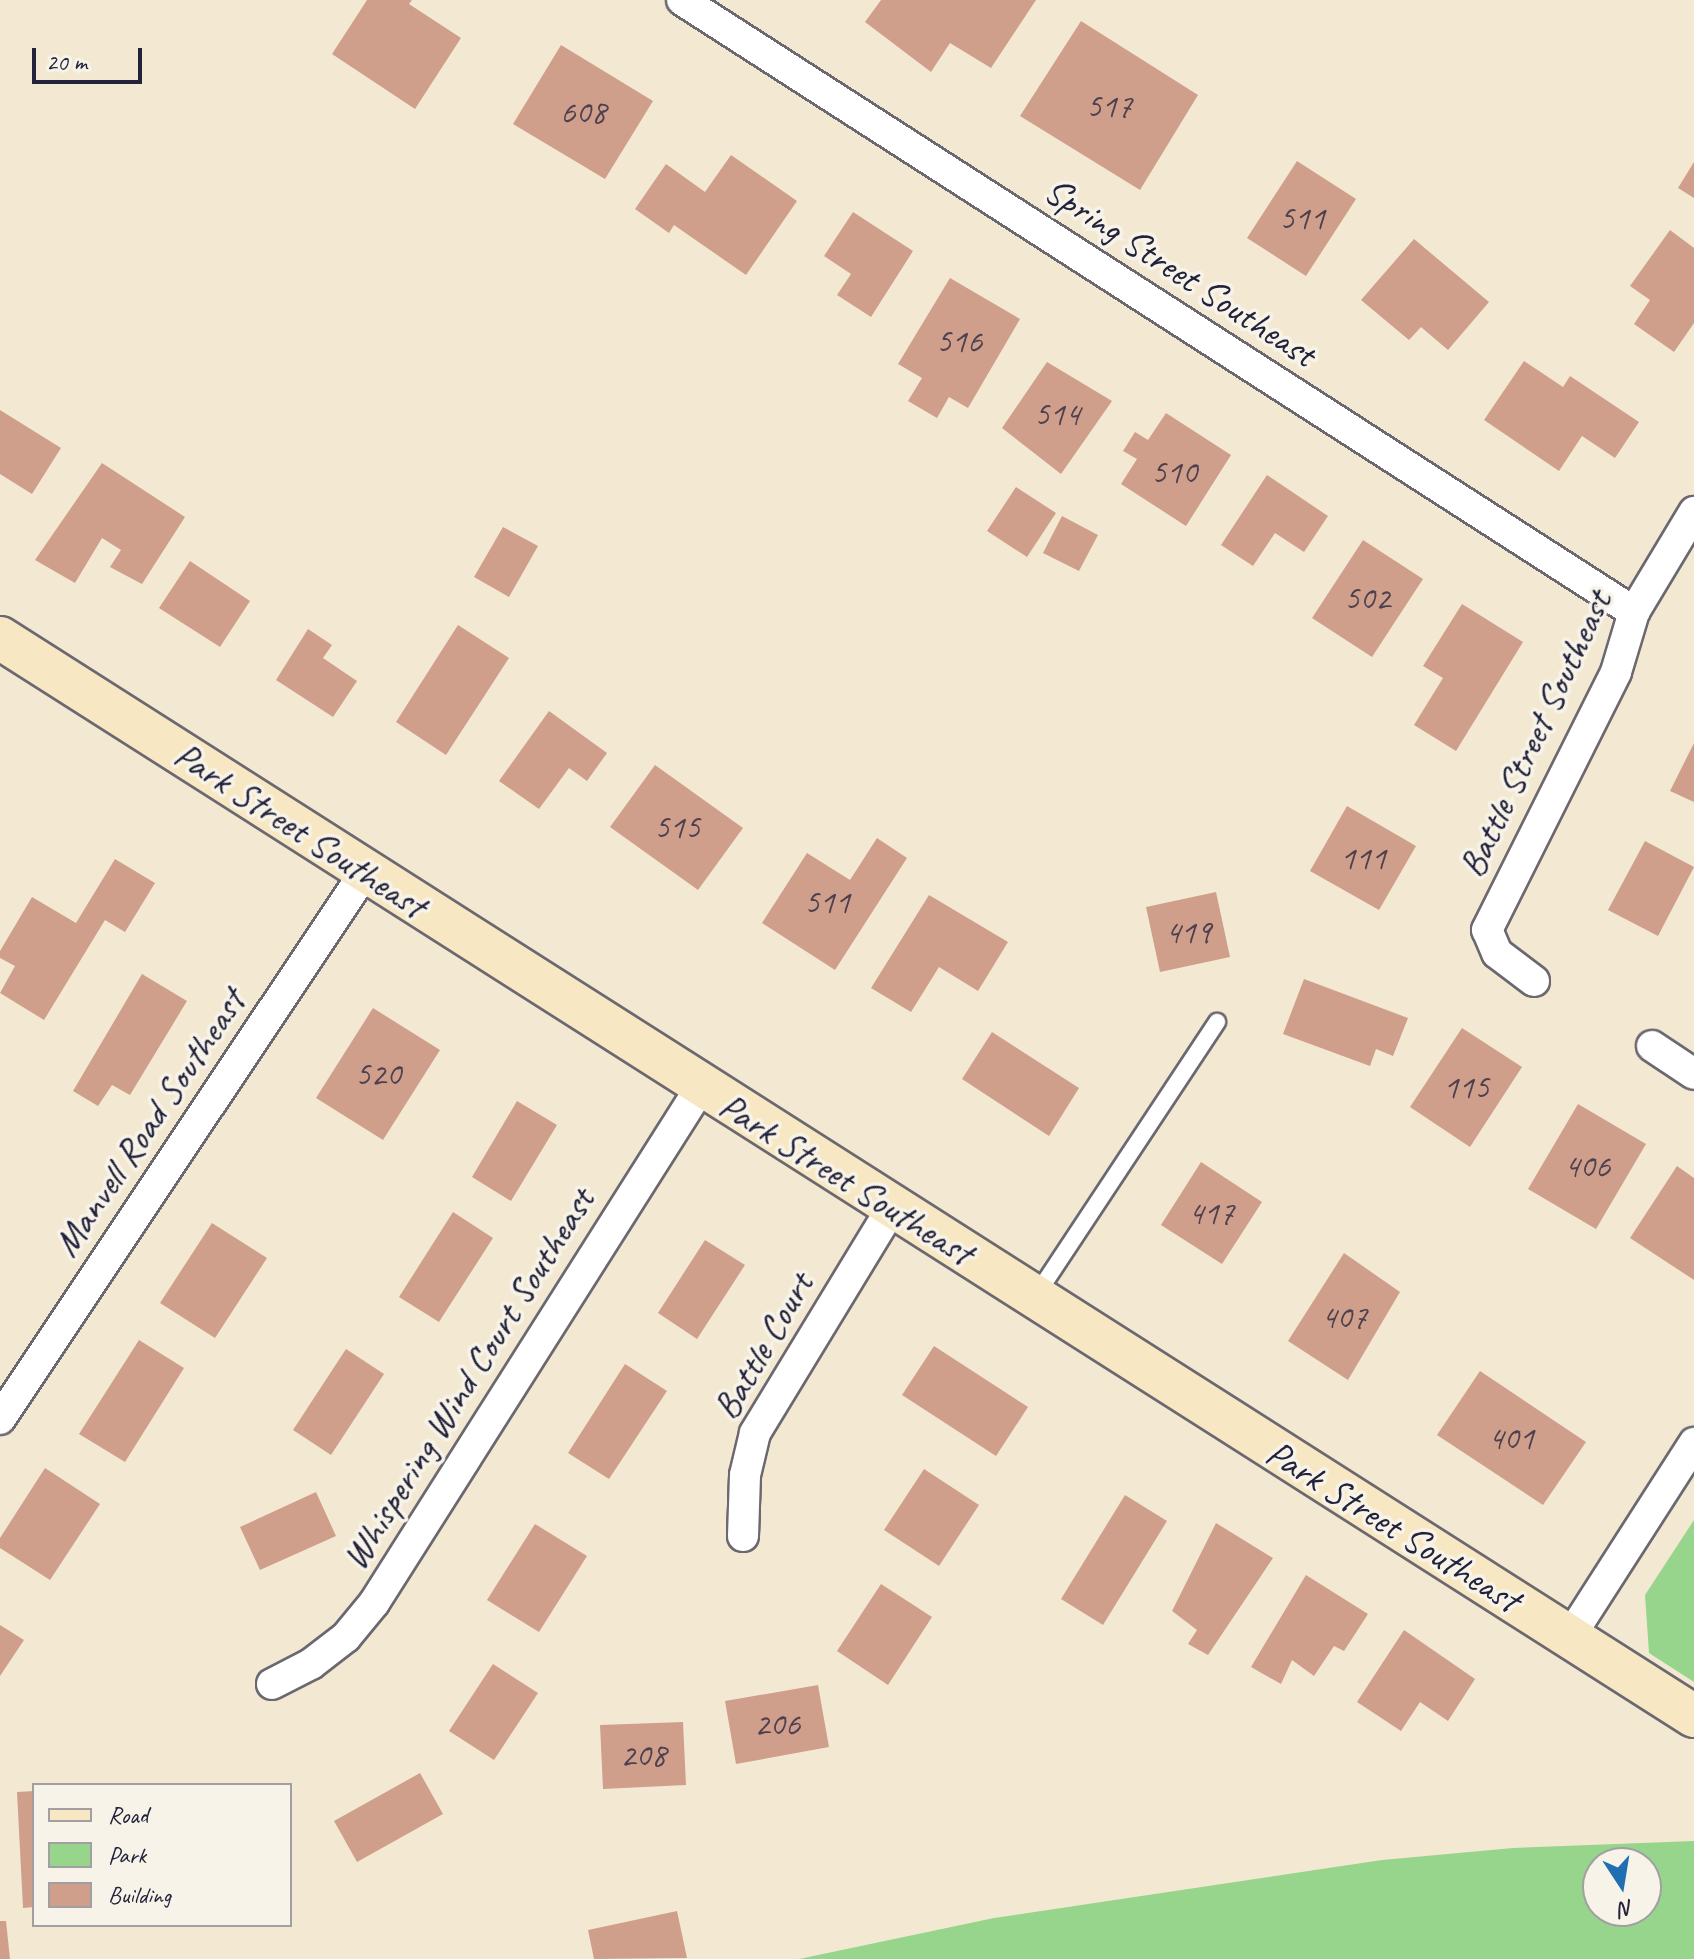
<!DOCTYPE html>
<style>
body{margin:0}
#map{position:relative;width:1694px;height:1959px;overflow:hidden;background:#f3e9d3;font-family:Caveat,sans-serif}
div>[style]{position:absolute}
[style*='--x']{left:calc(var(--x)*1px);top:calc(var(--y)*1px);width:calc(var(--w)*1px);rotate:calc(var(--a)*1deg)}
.green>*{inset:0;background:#96d58b}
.building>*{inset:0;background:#d09f8c}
.roads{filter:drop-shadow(2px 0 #6b6870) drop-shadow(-2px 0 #6b6870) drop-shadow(0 2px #6b6870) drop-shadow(0 -2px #6b6870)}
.lane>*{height:16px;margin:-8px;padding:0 8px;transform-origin:8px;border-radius:8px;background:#fff}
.street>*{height:30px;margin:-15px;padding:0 15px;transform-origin:15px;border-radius:15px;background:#fff}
.secondary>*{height:42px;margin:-21px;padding:0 21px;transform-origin:21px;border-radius:21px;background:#f7e8c3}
span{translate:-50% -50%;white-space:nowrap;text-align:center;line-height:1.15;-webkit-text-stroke:7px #f7f3e8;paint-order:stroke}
.number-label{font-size:34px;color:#4e414f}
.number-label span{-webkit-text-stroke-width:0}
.street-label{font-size:38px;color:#22223b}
.legend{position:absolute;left:32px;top:1783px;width:260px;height:144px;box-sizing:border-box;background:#f7f3e8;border:2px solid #a29fa3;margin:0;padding:10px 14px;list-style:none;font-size:24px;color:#22223b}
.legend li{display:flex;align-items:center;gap:16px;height:40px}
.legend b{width:40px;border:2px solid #a29fa3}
.north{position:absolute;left:1582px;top:1847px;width:80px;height:80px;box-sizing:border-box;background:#f7f3e8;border:2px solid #a29fa3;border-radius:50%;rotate:168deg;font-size:22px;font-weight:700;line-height:32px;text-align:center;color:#22223b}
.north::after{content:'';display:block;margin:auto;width:28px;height:36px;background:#1f6fb2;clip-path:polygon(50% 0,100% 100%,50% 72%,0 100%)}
.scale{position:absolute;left:32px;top:48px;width:110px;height:36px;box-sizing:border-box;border:4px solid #22223b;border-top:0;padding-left:10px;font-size:24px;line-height:28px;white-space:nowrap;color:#22223b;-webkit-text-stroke:6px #f7f3e8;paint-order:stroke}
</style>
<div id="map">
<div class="green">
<i style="clip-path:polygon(1694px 1520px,1694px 1682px,1649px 1653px,1645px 1595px)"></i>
<i style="clip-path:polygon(evenodd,1694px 1841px,1694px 1959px,799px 1959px,994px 1918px,1382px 1860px,1513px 1848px,1694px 1841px,1598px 1863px,1646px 1863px,1646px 1911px,1598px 1911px,1598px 1863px)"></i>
</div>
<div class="building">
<i style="clip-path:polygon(367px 0,412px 0,409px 4px,461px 38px,415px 109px,332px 54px)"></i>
<i style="clip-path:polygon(881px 0,1036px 0,991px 68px,950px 43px,931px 72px,865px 22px)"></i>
<i style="clip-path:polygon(1081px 21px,1198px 95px,1140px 190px,1020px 116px)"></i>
<i style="clip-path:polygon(561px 45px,653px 101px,605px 179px,513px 124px)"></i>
<i style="clip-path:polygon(731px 155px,797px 201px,746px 275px,674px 225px,669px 233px,635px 209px,666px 164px,705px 192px)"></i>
<i style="clip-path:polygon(1297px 161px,1356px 199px,1306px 276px,1247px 238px)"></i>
<i style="clip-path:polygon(1694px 162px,1694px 198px,1678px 188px)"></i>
<i style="clip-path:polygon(853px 212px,913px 251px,871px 317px,837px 295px,851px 274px,824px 256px)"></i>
<i style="clip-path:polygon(1670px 230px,1694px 248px,1694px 323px,1674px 352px,1634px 324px,1650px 300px,1630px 286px)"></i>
<i style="clip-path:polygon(1414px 239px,1489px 302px,1448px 350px,1421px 327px,1409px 340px,1361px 300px)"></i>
<i style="clip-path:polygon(950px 278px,1020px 319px,968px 408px,949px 397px,937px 418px,908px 401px,922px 378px,898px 364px)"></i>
<i style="clip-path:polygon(1524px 361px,1563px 387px,1570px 376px,1639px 422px,1615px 458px,1582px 436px,1559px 471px,1484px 420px)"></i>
<i style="clip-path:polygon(1047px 362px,1112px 401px,1061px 474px,1002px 428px)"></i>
<i style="clip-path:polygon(0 410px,61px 448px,32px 494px,0 474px)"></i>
<i style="clip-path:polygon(1166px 413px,1231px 455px,1186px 526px,1121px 484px,1137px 459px,1123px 451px,1135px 432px,1148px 440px)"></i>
<i style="clip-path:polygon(102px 463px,185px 517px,142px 584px,110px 567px,121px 550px,102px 538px,75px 583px,35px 560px)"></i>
<i style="clip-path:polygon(1267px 475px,1328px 516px,1304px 552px,1275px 533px,1253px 566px,1221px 545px)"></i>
<i style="clip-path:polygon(1016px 487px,1056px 513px,1027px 557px,987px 531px)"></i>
<i style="clip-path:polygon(1062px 516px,1098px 535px,1079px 571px,1043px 553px)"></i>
<i style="clip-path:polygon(503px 527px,538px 546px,509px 597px,474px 577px)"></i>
<i style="clip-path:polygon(1363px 540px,1423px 579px,1372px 657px,1312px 618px)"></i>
<i style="clip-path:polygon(190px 561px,250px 601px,220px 647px,159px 608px)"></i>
<i style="clip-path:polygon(1462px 604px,1523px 642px,1456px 751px,1414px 725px,1443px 678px,1423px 666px)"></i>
<i style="clip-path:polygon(458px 625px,509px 658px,446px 755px,396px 722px)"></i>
<i style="clip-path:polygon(308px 629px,332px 645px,323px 658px,357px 681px,333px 717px,276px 680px)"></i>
<i style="clip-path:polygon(549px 711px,607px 753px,587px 781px,569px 768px,539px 809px,499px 781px)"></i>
<i style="clip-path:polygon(1694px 743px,1694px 802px,1670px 791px)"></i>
<i style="clip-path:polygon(655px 765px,743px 828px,698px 890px,610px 827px)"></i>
<i style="clip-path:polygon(1347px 806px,1416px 846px,1379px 910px,1310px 871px)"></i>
<i style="clip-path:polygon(877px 838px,907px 858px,835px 970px,762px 923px,807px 853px,850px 880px)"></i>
<i style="clip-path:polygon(1645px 841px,1694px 867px,1658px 936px,1608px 910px)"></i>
<i style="clip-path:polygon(115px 859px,155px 883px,125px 932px,105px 920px,44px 1020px,0 993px,15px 966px,0 958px,0 951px,32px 897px,76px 923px)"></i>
<i style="clip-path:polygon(1216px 892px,1230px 957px,1160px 972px,1146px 907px)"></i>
<i style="clip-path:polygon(929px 895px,1008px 942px,978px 991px,939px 967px,911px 1012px,871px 988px)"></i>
<i style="clip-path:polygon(142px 974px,187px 1001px,130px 1095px,112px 1085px,98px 1106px,73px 1091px)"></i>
<i style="clip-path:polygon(1304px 979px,1408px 1018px,1393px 1056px,1376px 1049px,1370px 1066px,1283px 1034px)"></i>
<i style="clip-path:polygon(373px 1008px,440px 1050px,383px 1140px,316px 1098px)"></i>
<i style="clip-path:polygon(1462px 1028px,1522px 1067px,1470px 1147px,1410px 1107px)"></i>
<i style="clip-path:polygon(992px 1032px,1079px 1088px,1049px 1136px,962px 1079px)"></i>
<i style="clip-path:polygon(517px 1101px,557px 1125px,511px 1201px,472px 1177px)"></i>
<i style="clip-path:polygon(1578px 1104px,1646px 1144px,1596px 1229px,1528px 1189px)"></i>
<i style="clip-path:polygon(1201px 1162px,1262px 1202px,1222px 1264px,1161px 1225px)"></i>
<i style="clip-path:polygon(1677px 1166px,1694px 1178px,1694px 1280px,1630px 1238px)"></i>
<i style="clip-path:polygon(453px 1212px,493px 1238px,439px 1322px,399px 1297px)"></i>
<i style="clip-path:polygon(212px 1223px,267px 1258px,215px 1338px,160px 1303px)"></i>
<i style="clip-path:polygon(705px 1240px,745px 1265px,697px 1339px,658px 1313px)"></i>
<i style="clip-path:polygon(1344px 1253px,1400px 1292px,1348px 1380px,1288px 1341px)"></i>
<i style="clip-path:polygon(139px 1340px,184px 1368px,125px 1462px,79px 1434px)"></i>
<i style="clip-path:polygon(934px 1346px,1028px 1407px,996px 1456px,902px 1395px)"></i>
<i style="clip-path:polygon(346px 1349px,384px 1374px,331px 1455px,293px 1430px)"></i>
<i style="clip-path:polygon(625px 1364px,667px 1391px,609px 1479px,568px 1453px)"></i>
<i style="clip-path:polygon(1480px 1371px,1586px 1442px,1543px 1505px,1437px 1435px)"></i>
<i style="clip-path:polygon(45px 1468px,100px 1504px,50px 1580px,0 1548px,0 1538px)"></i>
<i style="clip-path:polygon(924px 1469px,979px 1505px,939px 1566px,884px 1530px)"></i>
<i style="clip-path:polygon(316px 1492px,336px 1536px,260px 1570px,240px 1527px)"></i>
<i style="clip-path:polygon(1125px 1495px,1167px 1521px,1103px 1625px,1061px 1599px)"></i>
<i style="clip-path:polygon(1216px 1523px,1273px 1558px,1208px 1655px,1188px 1644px,1197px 1630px,1172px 1611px)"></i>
<i style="clip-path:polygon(535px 1524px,587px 1556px,539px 1632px,487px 1600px)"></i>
<i style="clip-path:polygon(1306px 1575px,1368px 1614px,1344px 1651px,1334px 1646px,1314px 1676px,1292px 1660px,1281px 1684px,1251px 1667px)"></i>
<i style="clip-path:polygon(881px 1584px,932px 1617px,888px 1685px,837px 1651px)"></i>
<i style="clip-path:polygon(0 1625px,24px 1640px,0 1676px)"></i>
<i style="clip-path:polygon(1404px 1630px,1475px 1679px,1448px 1721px,1420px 1702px,1401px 1731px,1357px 1702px)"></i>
<i style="clip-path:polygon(493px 1664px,538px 1693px,494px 1760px,449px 1731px)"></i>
<i style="clip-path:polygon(818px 1685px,829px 1747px,736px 1764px,725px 1701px)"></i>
<i style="clip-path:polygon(683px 1722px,686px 1785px,603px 1789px,600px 1725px)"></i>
<i style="clip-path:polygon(420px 1773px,443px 1814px,357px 1862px,334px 1821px)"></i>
<i style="clip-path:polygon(34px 1791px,34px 1907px,23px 1908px,17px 1792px)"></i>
<i style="clip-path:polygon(677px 1911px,687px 1958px,594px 1959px,588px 1930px)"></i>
<i style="clip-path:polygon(0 1921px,6px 1921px,10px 1959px,0 1959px)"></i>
</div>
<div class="roads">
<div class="lane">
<i style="--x:1035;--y:1297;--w:330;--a:-56.5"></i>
</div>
<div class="street">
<i style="--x:682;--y:0;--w:1132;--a:32.74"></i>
<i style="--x:1534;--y:981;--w:46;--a:-142.9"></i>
<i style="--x:1497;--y:953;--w:25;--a:-113"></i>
<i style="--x:1487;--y:930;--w:288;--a:-63.4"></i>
<i style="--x:1616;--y:672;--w:63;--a:-73.3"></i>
<i style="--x:1634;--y:612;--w:117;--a:-59"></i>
<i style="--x:1652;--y:1046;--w:50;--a:33.7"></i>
<i style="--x:0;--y:1419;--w:658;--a:-56.29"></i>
<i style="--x:743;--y:1536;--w:61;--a:-88.1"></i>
<i style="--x:745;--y:1475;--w:43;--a:-76.6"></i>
<i style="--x:755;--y:1433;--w:263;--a:-58.7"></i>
<i style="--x:1569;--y:1638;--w:232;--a:-57.3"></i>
<i style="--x:272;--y:1684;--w:44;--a:-27.1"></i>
<i style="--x:311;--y:1664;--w:44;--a:-37.6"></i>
<i style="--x:346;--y:1637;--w:44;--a:-50.5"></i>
<i style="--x:374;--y:1603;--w:611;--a:-57.64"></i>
</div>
<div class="secondary">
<i style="--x:0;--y:638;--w:2008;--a:32.47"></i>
</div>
</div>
<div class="number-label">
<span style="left:1109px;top:106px">517</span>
<span style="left:583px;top:112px">608</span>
<span style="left:1302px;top:218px">511</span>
<span style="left:959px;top:341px">516</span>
<span style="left:1057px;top:414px">514</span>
<span style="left:1174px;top:472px">510</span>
<span style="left:1367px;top:598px">502</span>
<span style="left:677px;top:827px">515</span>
<span style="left:1363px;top:858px">111</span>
<span style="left:827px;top:902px">511</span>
<span style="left:1188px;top:932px">419</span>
<span style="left:378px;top:1074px">520</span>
<span style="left:1466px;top:1087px">115</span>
<span style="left:1587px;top:1166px">406</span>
<span style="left:1211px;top:1213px">417</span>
<span style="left:1344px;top:1317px">407</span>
<span style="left:1511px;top:1438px">401</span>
<span style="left:777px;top:1724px">206</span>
<span style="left:643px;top:1755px">208</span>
</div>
<div class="street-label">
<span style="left:1180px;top:272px;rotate:33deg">Spring Street Southeast</span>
<span style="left:1535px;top:734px;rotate:-65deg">Battle Street Southeast</span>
<span style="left:300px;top:830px;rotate:33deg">Park Street Southeast</span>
<span style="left:149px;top:1123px;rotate:-56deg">Manvell Road Southeast</span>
<span style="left:846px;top:1179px;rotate:32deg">Park Street Southeast</span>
<span style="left:763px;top:1346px;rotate:-60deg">Battle Court</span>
<span style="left:468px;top:1379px;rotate:-58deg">Whispering Wind Court Southeast</span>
<span style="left:1393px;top:1526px;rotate:32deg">Park Street Southeast</span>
</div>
<ul class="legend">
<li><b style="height:10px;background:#f7e8c3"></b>Road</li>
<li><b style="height:22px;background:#96d58b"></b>Park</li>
<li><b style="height:22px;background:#d09f8c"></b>Building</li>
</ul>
<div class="north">N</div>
<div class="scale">20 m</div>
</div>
